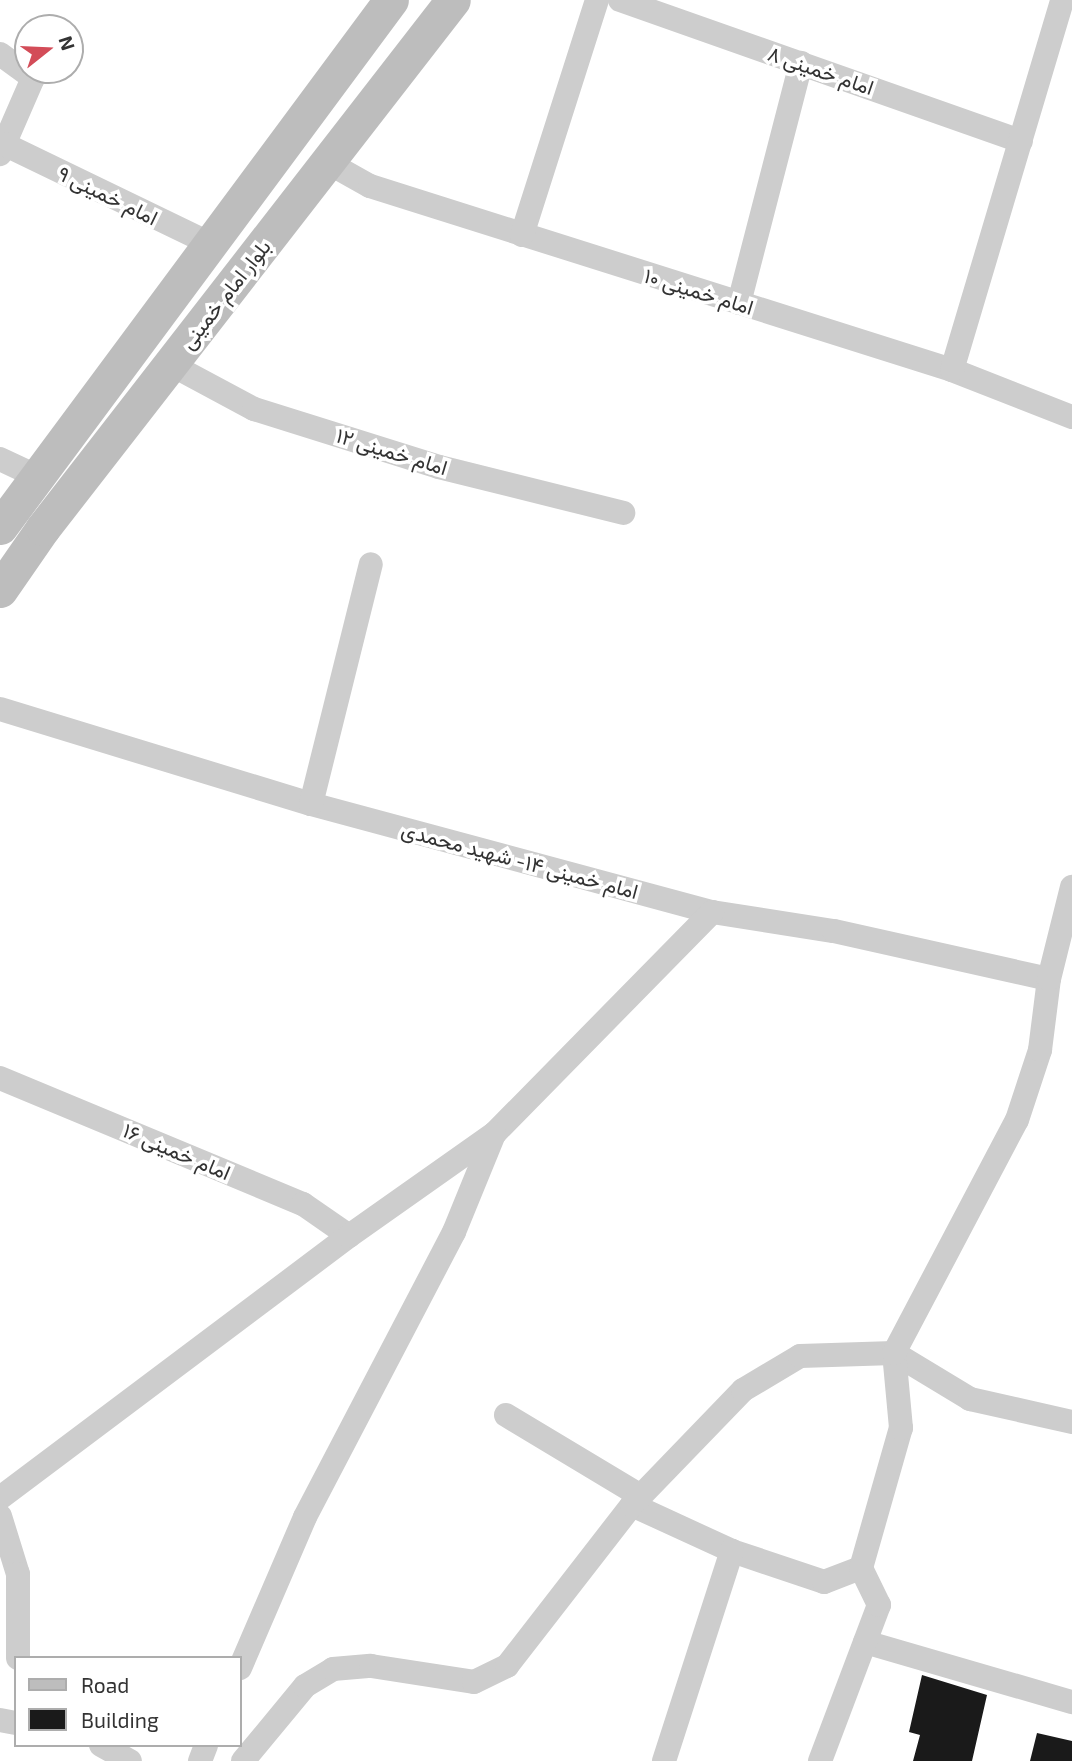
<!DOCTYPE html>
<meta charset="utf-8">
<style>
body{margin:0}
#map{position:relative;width:1072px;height:1761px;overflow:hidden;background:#fff;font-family:"Exo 2",Vazirmatn,sans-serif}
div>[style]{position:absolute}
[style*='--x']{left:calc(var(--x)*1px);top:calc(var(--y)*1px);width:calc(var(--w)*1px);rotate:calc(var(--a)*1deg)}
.building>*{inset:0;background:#1a1a1a}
.minor>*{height:24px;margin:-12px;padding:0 12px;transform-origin:12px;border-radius:12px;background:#cdcdcd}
.secondary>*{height:35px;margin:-17.5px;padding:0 17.5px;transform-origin:17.5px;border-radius:17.5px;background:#bdbdbd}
span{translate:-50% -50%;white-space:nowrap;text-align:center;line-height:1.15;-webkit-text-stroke:7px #fff;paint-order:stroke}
.street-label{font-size:21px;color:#333}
.legend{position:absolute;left:14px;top:1656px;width:228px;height:91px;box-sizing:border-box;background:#fff;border:2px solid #adadad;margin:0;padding:9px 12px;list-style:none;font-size:21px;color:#333}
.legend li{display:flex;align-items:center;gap:14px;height:35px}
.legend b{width:35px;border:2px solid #adadad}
.north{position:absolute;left:14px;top:14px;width:70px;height:70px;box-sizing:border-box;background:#fff;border:2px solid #adadad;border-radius:50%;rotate:72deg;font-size:19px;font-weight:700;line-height:28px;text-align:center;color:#333}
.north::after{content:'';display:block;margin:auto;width:24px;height:32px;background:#d34c58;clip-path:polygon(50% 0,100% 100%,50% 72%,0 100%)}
</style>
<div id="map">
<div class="building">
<i style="clip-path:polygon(922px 1675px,987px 1695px,972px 1761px,913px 1761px,920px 1735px,909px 1732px)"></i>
<i style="clip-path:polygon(1037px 1733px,1072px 1741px,1072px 1761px,1030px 1761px)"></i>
</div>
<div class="minor">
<i style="--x:620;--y:0;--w:425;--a:19.4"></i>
<i style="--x:0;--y:54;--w:41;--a:36"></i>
<i style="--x:33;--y:78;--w:83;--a:113.5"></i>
<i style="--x:4;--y:144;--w:232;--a:25.8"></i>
<i style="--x:327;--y:162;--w:49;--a:29.2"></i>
<i style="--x:370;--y:186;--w:610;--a:17.54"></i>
<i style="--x:952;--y:370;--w:129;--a:21.4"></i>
<i style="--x:522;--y:235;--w:247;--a:-72.3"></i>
<i style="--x:739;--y:303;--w:248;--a:-75.5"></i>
<i style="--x:170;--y:364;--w:95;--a:28.2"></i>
<i style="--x:254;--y:409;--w:194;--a:17.4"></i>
<i style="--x:439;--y:467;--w:190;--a:14"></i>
<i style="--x:952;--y:370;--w:386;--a:-73.4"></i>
<i style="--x:0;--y:459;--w:42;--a:25.3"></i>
<i style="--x:0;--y:709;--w:325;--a:17"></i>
<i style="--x:311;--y:804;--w:415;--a:15.1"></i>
<i style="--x:712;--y:912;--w:123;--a:8.9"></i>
<i style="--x:834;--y:931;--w:220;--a:12.6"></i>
<i style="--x:311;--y:804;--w:247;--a:-76"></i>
<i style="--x:0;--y:1078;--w:328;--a:22.6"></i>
<i style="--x:303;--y:1204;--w:56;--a:34.8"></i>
<i style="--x:894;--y:1353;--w:89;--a:31.2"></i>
<i style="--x:970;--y:1399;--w:105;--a:12.7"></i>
<i style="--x:506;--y:1415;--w:157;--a:31"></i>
<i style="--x:0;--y:1498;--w:436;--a:-36.9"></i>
<i style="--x:349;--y:1236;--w:179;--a:-35.2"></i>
<i style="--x:495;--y:1133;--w:310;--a:-45.5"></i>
<i style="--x:632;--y:1505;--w:110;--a:24.7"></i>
<i style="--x:732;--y:1551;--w:97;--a:18.6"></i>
<i style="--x:824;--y:1582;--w:40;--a:-21"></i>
<i style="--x:0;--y:1516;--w:61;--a:72.8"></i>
<i style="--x:18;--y:1574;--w:84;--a:90"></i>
<i style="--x:865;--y:1642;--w:216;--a:16.2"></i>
<i style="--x:240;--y:1668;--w:164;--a:-66.7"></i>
<i style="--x:305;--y:1517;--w:322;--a:-62.4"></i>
<i style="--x:454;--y:1232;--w:106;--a:-67.8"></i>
<i style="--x:0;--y:1720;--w:16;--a:11"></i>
<i style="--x:101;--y:1745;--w:33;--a:29"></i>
<i style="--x:200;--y:1761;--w:17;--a:-69"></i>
<i style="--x:243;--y:1761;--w:97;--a:-50.4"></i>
<i style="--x:305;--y:1686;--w:33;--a:-31"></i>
<i style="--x:333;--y:1669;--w:38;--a:-5"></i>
<i style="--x:371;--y:1666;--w:104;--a:8.8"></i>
<i style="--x:474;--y:1682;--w:37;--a:-26"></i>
<i style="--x:507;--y:1666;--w:204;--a:-52.2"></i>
<i style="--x:632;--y:1505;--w:160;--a:-46"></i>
<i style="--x:743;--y:1390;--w:66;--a:-30.8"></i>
<i style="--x:800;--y:1356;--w:94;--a:-1.8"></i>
<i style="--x:664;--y:1761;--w:221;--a:-72.1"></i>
<i style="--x:820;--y:1761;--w:167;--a:-69.3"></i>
<i style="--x:879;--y:1605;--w:41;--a:-115.9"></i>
<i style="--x:861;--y:1568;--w:146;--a:-74.1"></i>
<i style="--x:901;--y:1428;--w:75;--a:-95.3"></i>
<i style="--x:894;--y:1353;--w:263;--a:-62.2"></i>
<i style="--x:1017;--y:1120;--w:74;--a:-71.8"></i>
<i style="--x:1040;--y:1050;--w:72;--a:-82.8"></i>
<i style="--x:1049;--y:979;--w:95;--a:-76"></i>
</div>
<div class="secondary">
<i style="--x:0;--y:527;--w:656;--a:-53.43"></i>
<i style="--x:0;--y:590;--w:75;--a:-55.3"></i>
<i style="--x:43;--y:528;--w:668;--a:-52.17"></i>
</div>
<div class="street-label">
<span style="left:821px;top:70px;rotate:19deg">امام خمینی ۸</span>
<span style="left:108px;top:195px;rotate:26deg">امام خمینی ۹</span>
<span style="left:699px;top:291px;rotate:17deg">امام خمینی ۱۰</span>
<span style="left:225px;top:294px;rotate:-52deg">بلوار امام خمینی</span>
<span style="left:392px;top:451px;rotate:17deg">امام خمینی ۱۲</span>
<span style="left:520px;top:860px;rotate:15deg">امام خمینی ۱۴- شهید محمدی</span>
<span style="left:177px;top:1151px;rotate:23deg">امام خمینی ۱۶</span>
</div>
<ul class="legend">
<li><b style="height:9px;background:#bdbdbd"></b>Road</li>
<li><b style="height:19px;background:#1a1a1a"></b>Building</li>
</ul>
<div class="north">N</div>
</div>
